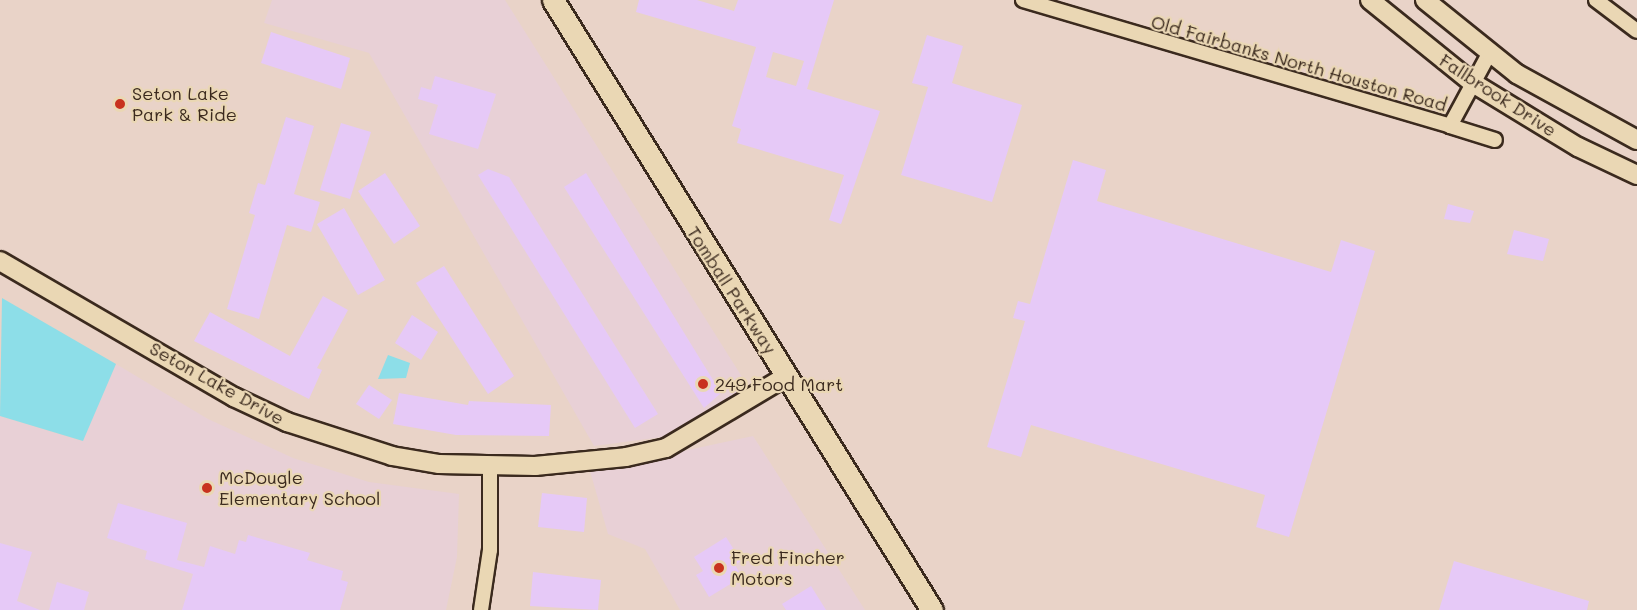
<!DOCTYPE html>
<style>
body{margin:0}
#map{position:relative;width:1637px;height:610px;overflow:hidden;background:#e9d3c8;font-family:Mali,sans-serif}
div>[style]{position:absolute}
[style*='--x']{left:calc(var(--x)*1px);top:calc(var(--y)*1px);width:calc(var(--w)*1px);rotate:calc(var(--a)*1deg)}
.built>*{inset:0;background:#e8d0d6}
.water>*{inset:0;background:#8ddee8}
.building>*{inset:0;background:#e6c9f7}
.roads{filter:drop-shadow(2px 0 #3b2a1e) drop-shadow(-2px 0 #3b2a1e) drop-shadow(0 2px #3b2a1e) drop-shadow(0 -2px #3b2a1e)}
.street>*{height:14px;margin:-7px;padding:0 7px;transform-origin:7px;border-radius:7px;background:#ead7b4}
.secondary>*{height:18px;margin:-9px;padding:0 9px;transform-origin:9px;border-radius:9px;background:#ead7b4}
.primary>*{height:21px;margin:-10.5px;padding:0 10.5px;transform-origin:10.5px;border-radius:10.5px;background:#ead7b4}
.dots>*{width:16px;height:16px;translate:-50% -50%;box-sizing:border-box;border:3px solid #ead7b4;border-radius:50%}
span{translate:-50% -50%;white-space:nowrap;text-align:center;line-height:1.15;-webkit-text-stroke:4.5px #ead7b4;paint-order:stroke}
.street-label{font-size:18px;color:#3b2a1e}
.poi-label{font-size:18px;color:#3b2a1e}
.left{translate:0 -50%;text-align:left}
</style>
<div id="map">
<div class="built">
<i style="clip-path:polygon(272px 0,505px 0,749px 388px,677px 435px,594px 446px,369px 53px,264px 23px)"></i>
<i style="clip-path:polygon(116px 364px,208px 419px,293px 458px,369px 482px,459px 494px,457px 557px,446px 610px,0 610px,0 416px,82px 441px)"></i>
<i style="clip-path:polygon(753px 436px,865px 610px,680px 610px,645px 549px,608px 534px,590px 471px)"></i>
</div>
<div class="water">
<i style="clip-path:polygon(2px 298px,116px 364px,83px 441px,0 416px)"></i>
<i style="clip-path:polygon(388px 355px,410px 363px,406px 378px,378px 379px)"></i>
</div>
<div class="building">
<i style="clip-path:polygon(evenodd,639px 0,697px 0,734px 11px,738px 0,834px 0,807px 89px,880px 111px,841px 224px,829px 220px,844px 175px,737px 143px,741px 129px,732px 126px,756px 47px,636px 12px,639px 0,773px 52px,804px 61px,796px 86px,766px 77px,773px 52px)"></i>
<i style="clip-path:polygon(271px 32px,350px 58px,341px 89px,261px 63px)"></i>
<i style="clip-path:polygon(927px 35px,963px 46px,952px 83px,1022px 105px,992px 202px,901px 175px,928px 87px,912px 83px)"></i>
<i style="clip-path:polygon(435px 76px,496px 94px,478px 149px,429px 134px,438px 105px,418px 99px,421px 87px,431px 90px)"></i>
<i style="clip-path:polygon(286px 117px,314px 126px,294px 194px,320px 202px,311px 232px,287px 225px,259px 319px,227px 309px,255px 215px,249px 213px,258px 183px,265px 185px)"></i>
<i style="clip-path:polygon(341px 123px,371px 132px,350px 199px,320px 190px)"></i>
<i style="clip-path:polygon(1073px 160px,1106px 170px,1097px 201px,1331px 272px,1341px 240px,1375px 251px,1289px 537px,1256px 527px,1265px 495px,1031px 425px,1021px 457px,987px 447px,1025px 321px,1013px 318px,1018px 301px,1030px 304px)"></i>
<i style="clip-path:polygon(488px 169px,509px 177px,658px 414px,635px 428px,478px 175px)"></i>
<i style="clip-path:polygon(385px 173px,420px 226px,394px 244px,358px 191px)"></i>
<i style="clip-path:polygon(586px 173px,721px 393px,704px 408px,564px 187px)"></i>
<i style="clip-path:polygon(1448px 204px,1474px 211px,1470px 223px,1444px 219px)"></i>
<i style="clip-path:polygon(344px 208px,385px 280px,358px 295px,317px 224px)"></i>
<i style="clip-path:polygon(1514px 230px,1549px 239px,1543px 261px,1507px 254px)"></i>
<i style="clip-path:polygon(444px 266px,514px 376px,488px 394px,416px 283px)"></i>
<i style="clip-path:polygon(323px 296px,348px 310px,317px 368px,322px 370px,309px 399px,194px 341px,210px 312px,290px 356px)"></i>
<i style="clip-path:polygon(412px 315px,438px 332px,421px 360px,395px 343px)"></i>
<i style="clip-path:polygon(369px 385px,392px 400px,379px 419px,356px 404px)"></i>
<i style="clip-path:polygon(399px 393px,468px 405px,469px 401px,551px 405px,549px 436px,456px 435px,393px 424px)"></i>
<i style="clip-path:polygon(542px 493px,587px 498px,584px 532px,538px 527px)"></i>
<i style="clip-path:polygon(118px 503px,187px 523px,177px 560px,204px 567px,210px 546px,235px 554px,239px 540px,246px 542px,248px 535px,310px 553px,307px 560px,343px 571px,341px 580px,348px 582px,340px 610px,182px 610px,193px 574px,145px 559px,147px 551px,107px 538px)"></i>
<i style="clip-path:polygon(726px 537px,741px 561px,735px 565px,742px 577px,709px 597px,696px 575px,703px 571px,694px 557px)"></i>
<i style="clip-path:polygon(0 543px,32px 552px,17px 601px,40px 610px,0 610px)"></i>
<i style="clip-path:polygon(1454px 561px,1589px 601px,1587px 610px,1439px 610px)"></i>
<i style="clip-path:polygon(533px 572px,601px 580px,598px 610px,530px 606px)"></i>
<i style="clip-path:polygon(57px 582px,89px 592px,84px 610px,49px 610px)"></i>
<i style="clip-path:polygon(811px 586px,826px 610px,786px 610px,782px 604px)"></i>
</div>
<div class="roads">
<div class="street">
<i style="--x:1023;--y:0;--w:445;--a:16.4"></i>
<i style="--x:1450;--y:126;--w:82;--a:-61.6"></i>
<i style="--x:1596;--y:0;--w:51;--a:37.1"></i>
<i style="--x:1450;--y:126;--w:47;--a:17.3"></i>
<i style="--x:481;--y:610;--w:61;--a:-81.5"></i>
<i style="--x:490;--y:550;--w:82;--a:-90"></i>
</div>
<div class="secondary">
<i style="--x:1370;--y:0;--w:132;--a:38.9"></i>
<i style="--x:1473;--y:83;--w:123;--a:31.4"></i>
<i style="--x:1578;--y:147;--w:65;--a:25.4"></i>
<i style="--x:1425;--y:0;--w:118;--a:38.8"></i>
<i style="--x:1517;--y:74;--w:137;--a:28.8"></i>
<i style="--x:0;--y:261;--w:271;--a:30.2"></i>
<i style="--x:234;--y:397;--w:59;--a:25.3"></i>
<i style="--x:287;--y:422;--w:110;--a:17.9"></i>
<i style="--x:392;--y:456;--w:48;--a:9.7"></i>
<i style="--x:439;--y:464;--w:96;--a:1.2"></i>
<i style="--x:535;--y:466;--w:91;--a:-5.6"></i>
<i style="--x:626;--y:457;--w:41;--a:-12.7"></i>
<i style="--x:666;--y:448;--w:141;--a:-30.8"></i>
</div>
<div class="primary">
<i style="--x:553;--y:0;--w:718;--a:58.15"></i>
</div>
</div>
<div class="dots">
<i style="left:120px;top:104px;background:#c8321e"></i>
<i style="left:703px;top:384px;background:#c8321e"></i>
<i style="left:207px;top:488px;background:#c8321e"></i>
<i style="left:719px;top:568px;background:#c8321e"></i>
</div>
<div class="street-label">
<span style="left:1299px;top:63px;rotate:16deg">Old Fairbanks North Houston Road</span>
<span style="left:1498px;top:95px;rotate:33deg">Fallbrook Drive</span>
<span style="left:732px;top:290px;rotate:57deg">Tomball Parkway</span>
<span style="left:217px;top:383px;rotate:29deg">Seton Lake Drive</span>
</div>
<div class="poi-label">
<span class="left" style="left:132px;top:104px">Seton Lake<br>Park &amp; Ride</span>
<span class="left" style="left:715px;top:384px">249 Food Mart</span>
<span class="left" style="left:219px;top:488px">McDougle<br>Elementary School</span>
<span class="left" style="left:731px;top:568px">Fred Fincher<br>Motors</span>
</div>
</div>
